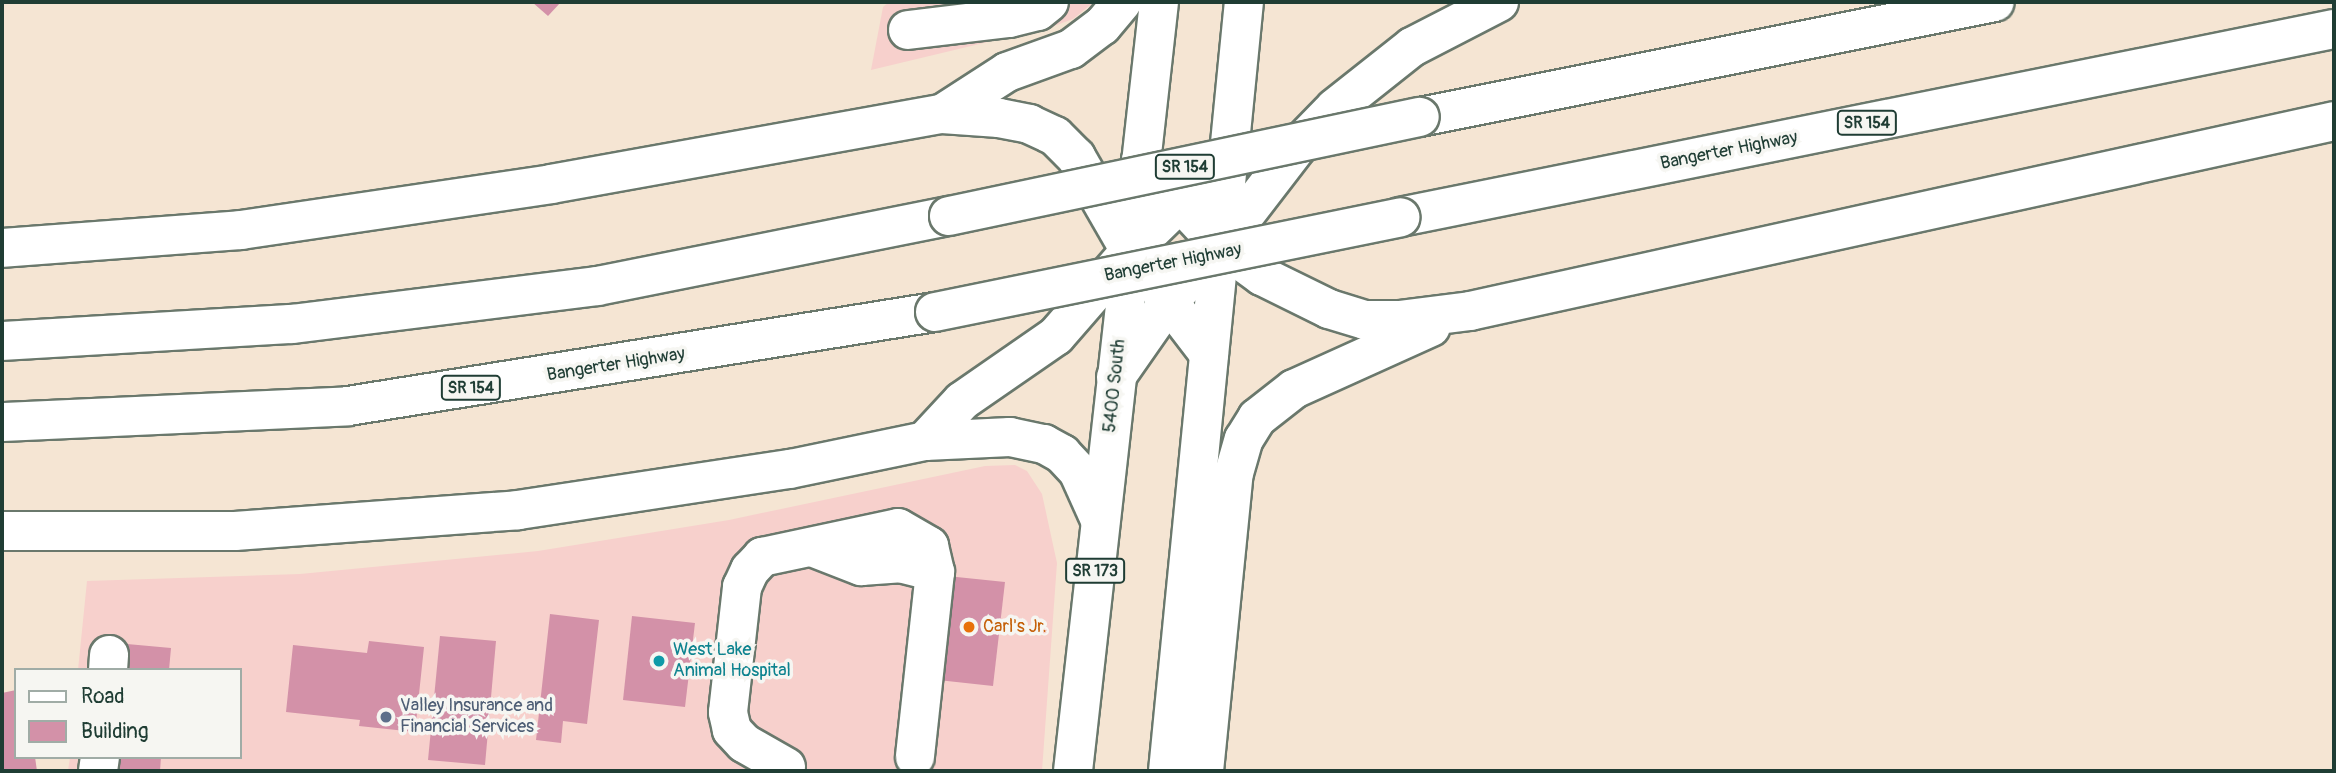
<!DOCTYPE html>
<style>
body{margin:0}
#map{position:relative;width:2336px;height:773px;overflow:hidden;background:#f5e5d3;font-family:Pangolin,sans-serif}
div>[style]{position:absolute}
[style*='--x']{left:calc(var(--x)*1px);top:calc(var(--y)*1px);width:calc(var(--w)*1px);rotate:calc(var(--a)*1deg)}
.built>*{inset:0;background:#f7d0cc}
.building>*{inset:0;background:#d391a8}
.roads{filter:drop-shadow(2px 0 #6a786c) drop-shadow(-2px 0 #6a786c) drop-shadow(0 2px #6a786c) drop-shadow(0 -2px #6a786c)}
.minor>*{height:38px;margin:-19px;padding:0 19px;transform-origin:19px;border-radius:19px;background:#fff}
.major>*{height:38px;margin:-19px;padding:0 19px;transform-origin:19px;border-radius:19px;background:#fff}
.highway>*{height:38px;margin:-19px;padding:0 19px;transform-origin:19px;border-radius:19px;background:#fff}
.bridges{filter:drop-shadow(2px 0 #6a786c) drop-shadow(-2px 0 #6a786c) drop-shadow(0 2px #6a786c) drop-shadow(0 -2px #6a786c)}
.highway-bridge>*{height:38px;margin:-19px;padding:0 19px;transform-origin:19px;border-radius:19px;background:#fff}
.dots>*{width:19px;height:19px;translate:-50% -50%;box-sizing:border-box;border:4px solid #f6f6f2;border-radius:50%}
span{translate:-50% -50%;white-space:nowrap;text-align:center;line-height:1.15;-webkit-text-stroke:7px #f6f6f2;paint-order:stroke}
.shield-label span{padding:2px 5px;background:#f6f6f2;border:2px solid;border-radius:5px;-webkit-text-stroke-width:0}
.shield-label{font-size:16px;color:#1f3d34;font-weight:700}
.street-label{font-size:18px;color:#1f3d34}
.food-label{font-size:18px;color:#c56008}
.left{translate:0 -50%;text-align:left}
.culture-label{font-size:18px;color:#0d838f}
.service-label{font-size:18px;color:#4e5e75}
.frame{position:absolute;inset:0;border:4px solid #1f3d34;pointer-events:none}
.legend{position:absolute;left:14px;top:668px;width:228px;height:91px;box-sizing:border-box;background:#f6f6f2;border:2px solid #a0aca6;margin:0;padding:9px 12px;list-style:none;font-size:21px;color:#1f3d34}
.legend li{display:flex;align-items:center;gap:14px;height:35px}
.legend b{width:35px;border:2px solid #a0aca6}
</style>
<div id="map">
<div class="built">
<i style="clip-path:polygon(889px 2px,1094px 2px,1073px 19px,1054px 26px,871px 70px,883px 7px)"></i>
<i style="clip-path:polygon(1015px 465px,1027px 471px,1042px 494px,1057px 563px,1042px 771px,68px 771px,70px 757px,240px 757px,240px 670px,78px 670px,87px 581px,300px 574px,538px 551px,729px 520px,985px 466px)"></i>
</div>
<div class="building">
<i style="clip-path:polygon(532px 2px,561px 2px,548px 16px)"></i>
<i style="clip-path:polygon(947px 576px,1005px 582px,993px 686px,938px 680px)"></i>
<i style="clip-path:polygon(550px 614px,599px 620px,587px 724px,563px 721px,561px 743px,536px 740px)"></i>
<i style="clip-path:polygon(632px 616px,695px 623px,685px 707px,623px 700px)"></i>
<i style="clip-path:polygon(440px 636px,496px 641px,485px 765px,428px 760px)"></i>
<i style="clip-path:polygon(369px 641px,424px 647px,415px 732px,359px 726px,360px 720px,286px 712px,293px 645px,367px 653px)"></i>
<i style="clip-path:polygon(127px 644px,171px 648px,169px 670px,124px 670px)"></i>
<i style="clip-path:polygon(16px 690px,16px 757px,35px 757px,37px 771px,2px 771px,2px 693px)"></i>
<i style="clip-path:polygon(116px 757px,161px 757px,160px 771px,115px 771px)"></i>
</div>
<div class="roads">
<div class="minor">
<i style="--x:908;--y:30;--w:102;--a:-6.8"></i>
<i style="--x:1009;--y:18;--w:30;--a:-14"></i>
<i style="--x:1038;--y:11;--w:14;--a:-39"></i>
<i style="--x:812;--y:547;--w:53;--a:21.2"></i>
<i style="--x:861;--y:566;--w:39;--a:-4"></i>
<i style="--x:900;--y:563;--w:36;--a:14"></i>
<i style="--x:108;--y:670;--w:15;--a:-86"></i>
<i style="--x:786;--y:767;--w:48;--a:-150.3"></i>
<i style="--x:744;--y:743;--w:18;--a:-133"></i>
<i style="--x:732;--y:730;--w:18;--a:-103"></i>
<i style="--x:728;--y:712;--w:126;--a:-83.6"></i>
<i style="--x:742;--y:587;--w:19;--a:-65"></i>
<i style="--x:750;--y:570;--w:18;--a:-47"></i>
<i style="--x:762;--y:557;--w:139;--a:-12"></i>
<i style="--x:898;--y:528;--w:36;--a:30"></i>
<i style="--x:929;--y:546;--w:27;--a:77"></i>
<i style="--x:935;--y:572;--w:186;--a:96.2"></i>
<i style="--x:98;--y:771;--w:14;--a:-82"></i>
</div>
<div class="major">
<i style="--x:1073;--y:771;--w:774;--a:-83.62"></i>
<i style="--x:1168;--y:771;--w:773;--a:-84.36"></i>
</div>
<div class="highway">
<i style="--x:942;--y:114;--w:77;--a:-32.9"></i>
<i style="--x:1007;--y:72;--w:68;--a:-19.8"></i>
<i style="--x:1071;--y:49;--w:39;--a:-37"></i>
<i style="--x:1102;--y:26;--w:31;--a:-50"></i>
<i style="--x:1420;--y:117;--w:586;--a:-11.31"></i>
<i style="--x:1141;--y:160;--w:117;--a:47.1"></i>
<i style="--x:1221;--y:246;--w:51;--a:36.2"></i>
<i style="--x:1262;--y:276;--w:75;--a:26.2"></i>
<i style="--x:1329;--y:309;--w:38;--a:17"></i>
<i style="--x:1365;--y:320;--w:34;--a:0"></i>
<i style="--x:1399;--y:320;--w:72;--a:-7.2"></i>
<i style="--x:1470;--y:311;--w:885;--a:-12.4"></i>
<i style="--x:1400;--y:217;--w:953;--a:-11.38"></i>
<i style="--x:2;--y:248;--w:240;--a:-4.3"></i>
<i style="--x:241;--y:230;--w:313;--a:-8.4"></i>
<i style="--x:551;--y:184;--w:397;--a:-10.2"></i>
<i style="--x:942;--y:114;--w:57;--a:4"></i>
<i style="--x:999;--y:118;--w:31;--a:11"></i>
<i style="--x:1029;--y:124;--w:29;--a:25"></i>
<i style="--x:1055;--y:136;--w:30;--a:45"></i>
<i style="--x:1076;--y:157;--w:108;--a:60.1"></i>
<i style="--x:1130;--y:251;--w:130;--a:52.5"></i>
<i style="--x:2;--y:341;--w:290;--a:-3.4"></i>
<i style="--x:292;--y:324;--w:308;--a:-7.1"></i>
<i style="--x:598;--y:286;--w:358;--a:-11.3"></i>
<i style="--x:1116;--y:377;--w:93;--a:-55.1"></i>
<i style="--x:1169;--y:301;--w:76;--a:-46.6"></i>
<i style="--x:1221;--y:246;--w:125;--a:-52.5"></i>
<i style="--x:1297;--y:147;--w:54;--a:-45.7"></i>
<i style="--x:1335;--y:108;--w:98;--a:-38.4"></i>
<i style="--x:1412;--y:47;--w:98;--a:-27.3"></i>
<i style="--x:2;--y:422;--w:346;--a:-2.6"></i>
<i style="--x:348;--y:406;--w:594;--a:-9.1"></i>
<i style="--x:925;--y:441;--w:54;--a:-47.2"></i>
<i style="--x:962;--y:401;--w:114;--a:-34.7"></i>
<i style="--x:1056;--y:336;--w:113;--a:-49"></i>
<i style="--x:1130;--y:251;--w:95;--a:-44.1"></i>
<i style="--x:2;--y:531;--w:233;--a:0"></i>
<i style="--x:235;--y:531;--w:284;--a:-4.2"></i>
<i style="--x:518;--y:510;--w:275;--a:-8.6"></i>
<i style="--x:790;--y:469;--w:138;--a:-11.7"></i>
<i style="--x:925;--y:441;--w:85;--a:-2.7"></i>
<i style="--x:1010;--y:437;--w:35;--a:12"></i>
<i style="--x:1044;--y:444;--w:21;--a:29"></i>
<i style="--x:1062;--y:454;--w:23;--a:47"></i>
<i style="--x:1078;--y:471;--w:54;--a:65.8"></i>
<i style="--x:1204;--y:771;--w:300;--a:-84.3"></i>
<i style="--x:1234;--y:473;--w:35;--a:-74"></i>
<i style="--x:1244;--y:439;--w:25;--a:-58"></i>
<i style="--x:1257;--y:418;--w:47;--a:-38.1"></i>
<i style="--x:1294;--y:389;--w:150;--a:-24.3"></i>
</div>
</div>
<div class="bridges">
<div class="highway-bridge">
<i style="--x:949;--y:216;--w:481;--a:-11.9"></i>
<i style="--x:935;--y:312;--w:475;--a:-11.5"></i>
</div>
</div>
<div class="dots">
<i style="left:969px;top:627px;background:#e8710a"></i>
<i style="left:659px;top:661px;background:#0f9aa8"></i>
<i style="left:386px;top:717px;background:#5c6f8a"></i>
</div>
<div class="shield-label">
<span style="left:1867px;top:123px">SR 154</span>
<span style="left:1185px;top:167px">SR 154</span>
<span style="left:471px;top:388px">SR 154</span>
<span style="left:1095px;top:571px">SR 173</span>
</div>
<div class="street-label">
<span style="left:1729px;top:151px;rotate:-11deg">Bangerter Highway</span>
<span style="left:1173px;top:263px;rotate:-11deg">Bangerter Highway</span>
<span style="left:616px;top:365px;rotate:-9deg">Bangerter Highway</span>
<span style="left:1115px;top:386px;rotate:-84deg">5400 South</span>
</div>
<div class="food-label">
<span class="left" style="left:983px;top:627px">Carl's Jr.</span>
</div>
<div class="culture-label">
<span class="left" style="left:673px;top:661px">West Lake<br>Animal Hospital</span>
</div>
<div class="service-label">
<span class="left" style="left:400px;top:717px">Valley Insurance and<br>Financial Services</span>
</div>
<div class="frame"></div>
<ul class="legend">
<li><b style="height:9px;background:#fff"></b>Road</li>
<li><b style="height:19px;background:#d391a8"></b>Building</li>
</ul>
</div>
